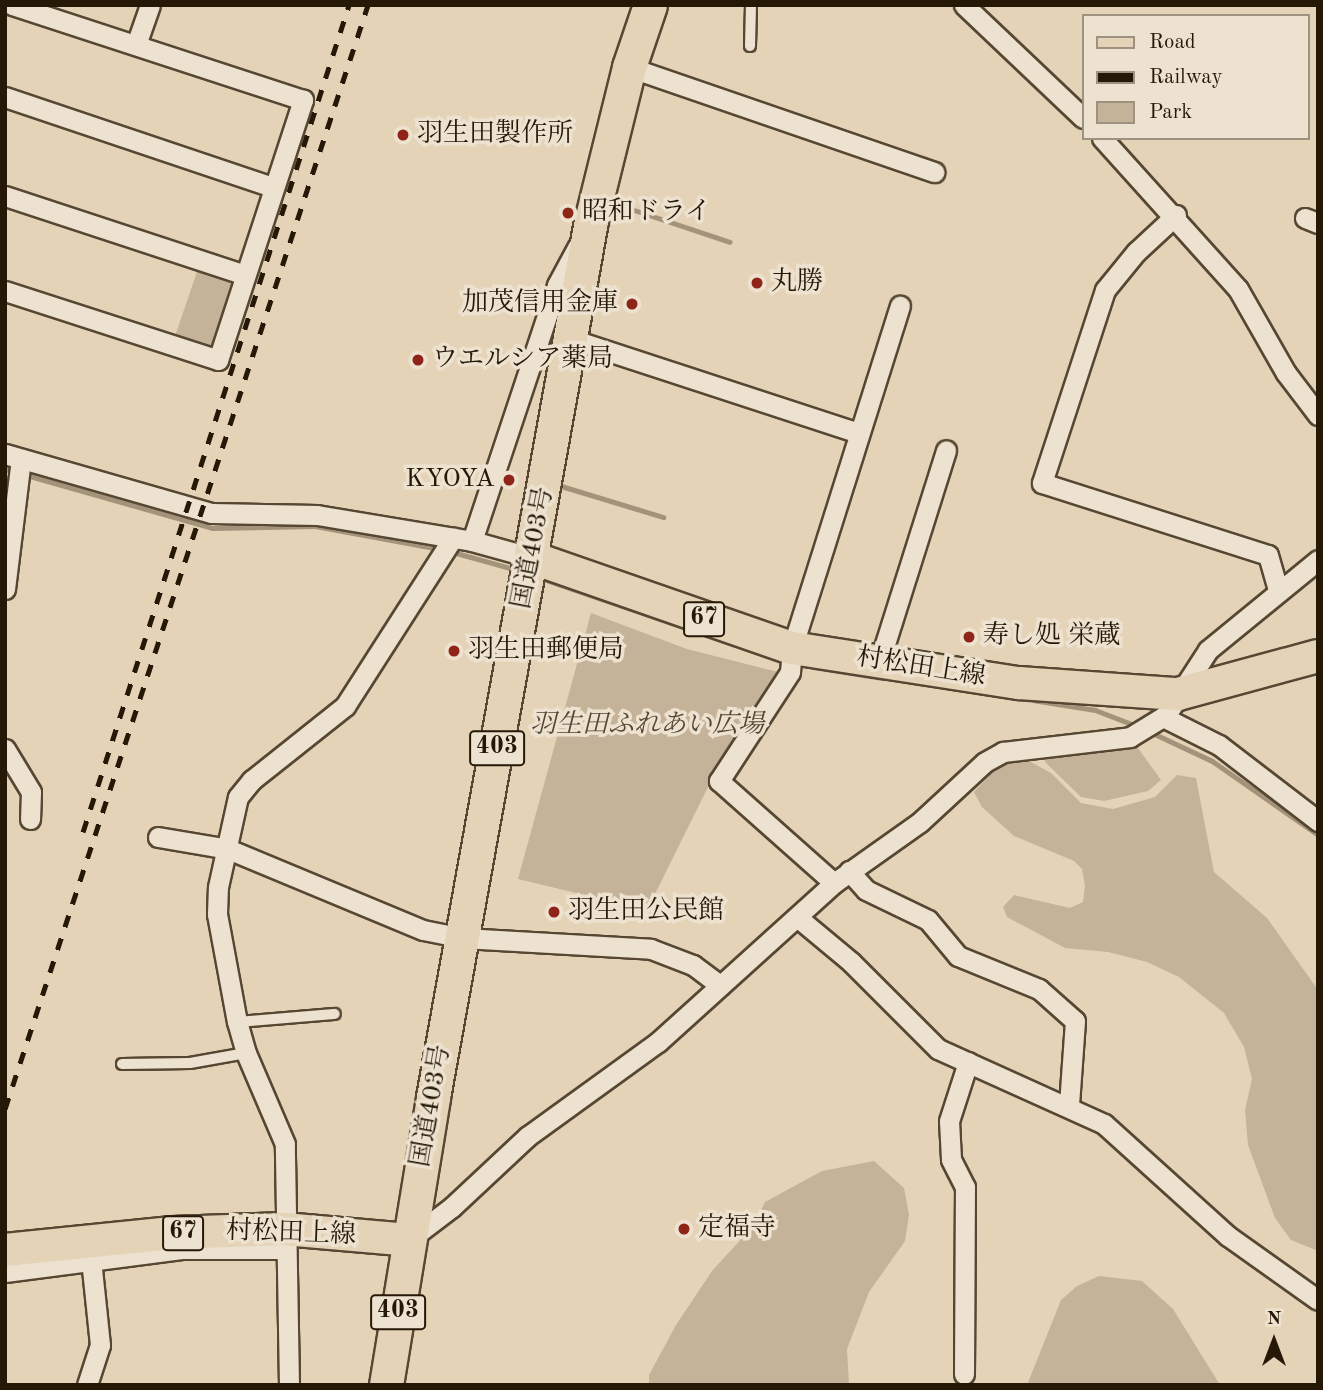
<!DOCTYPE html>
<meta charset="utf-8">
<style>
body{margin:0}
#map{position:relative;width:1323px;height:1390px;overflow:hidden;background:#e4d3b7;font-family:"Old Standard TT","Noto Serif JP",serif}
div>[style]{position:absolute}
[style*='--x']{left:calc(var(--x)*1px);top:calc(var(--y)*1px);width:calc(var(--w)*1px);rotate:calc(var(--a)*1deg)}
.green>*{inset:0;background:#c4b399}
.stream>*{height:5px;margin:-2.5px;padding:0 2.5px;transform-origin:2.5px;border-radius:2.5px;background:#a3937b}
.roads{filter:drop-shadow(2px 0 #564733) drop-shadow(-2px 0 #564733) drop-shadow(0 2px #564733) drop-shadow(0 -2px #564733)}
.service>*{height:10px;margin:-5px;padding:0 5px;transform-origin:5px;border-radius:5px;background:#ede2d0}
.minor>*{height:19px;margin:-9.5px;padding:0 9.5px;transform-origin:9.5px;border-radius:9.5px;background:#ede2d0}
.primary>*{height:32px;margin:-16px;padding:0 16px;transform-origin:16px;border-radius:16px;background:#e4d3b7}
.trunk>*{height:33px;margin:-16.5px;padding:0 16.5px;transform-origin:16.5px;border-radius:16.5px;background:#e4d3b7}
.rail>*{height:5px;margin-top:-2.5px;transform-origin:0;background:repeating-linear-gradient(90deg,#261807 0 12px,transparent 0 24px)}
.dots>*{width:19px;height:19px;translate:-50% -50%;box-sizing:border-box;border:4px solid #ede2d0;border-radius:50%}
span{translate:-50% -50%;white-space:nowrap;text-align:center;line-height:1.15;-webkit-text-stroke:7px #ede2d0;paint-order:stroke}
.shield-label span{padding:2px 5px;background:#ede2d0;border:2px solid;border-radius:5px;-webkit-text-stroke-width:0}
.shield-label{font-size:24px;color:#261807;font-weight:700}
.poi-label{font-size:26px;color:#261807}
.left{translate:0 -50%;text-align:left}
.right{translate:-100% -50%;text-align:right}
.street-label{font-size:26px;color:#261807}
.park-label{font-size:26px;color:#554633;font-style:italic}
.frame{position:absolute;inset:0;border:7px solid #261807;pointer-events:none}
.legend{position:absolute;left:1082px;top:14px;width:228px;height:126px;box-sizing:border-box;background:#ede2d0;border:2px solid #9d9180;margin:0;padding:9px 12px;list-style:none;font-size:21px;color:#261807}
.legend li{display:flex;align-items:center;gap:14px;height:35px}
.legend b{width:35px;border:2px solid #9d9180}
.north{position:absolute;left:1239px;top:1306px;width:70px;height:70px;-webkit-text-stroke:5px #ede2d0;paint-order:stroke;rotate:0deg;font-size:19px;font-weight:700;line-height:28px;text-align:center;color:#261807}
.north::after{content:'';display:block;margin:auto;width:24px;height:32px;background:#261807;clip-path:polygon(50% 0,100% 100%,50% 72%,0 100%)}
</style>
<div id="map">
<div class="green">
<i style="clip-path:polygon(201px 260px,245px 275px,218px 360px,172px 345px)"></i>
<i style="clip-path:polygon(591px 613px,687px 649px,782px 673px,711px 781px,647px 910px,518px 879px)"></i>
<i style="clip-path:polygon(1130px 737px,1161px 780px,1148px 791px,1104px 801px,1081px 797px,1046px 763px,1040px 749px)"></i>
<i style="clip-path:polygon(1027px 760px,1051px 773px,1081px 803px,1113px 809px,1155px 797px,1177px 775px,1196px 778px,1214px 872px,1267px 918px,1318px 990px,1318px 1251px,1291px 1240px,1275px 1218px,1248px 1145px,1245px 1110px,1252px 1079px,1244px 1047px,1224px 1013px,1179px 977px,1147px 962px,1108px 952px,1065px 948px,1007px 917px,1003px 907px,1014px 895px,1070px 908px,1083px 902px,1085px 886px,1082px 869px,1074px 861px,1014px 836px,982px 807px,974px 792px,1003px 761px)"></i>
<i style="clip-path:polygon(874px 1161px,904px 1188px,909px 1215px,905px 1241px,869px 1292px,847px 1349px,849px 1385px,649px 1385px,649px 1375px,676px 1325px,712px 1271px,754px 1225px,765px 1202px,822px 1171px)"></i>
<i style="clip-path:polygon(1099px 1276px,1142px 1281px,1173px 1309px,1220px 1385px,1027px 1385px,1061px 1300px,1077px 1286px)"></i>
</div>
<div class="stream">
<i style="--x:923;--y:158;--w:18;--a:19"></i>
<i style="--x:610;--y:202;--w:126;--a:18.4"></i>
<i style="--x:5;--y:469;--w:215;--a:15.9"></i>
<i style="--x:212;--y:528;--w:103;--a:-1.1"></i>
<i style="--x:315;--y:526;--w:127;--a:10.4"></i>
<i style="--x:561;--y:486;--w:107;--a:16.9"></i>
<i style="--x:449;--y:551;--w:71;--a:15.6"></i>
<i style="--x:537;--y:577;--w:210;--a:18.9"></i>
<i style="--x:813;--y:667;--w:70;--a:9.1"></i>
<i style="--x:1020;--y:698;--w:76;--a:9.1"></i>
<i style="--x:1095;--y:710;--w:47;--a:21.1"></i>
<i style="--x:1148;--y:731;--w:71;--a:25.1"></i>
<i style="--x:1212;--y:761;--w:129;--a:34.9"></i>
</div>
<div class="roads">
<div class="service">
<i style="--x:750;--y:46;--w:41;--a:-88.6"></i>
<i style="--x:237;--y:1022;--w:98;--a:-4.7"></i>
<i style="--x:122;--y:1064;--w:68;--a:-0.8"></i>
<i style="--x:190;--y:1063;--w:57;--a:-10.1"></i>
</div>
<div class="minor">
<i style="--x:964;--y:5;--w:164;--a:43.5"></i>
<i style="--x:136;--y:45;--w:42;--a:-70.7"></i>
<i style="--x:629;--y:67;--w:323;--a:19"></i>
<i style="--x:5;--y:97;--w:283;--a:18.6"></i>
<i style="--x:1102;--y:138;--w:203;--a:48"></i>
<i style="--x:1238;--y:289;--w:97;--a:60.3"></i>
<i style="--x:1286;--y:373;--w:53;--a:52.7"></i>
<i style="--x:5;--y:196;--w:253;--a:18.2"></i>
<i style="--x:1176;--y:215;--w:54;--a:137.2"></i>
<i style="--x:1136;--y:252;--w:49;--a:129.2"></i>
<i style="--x:1105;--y:290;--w:203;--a:108.1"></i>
<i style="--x:1042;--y:483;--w:237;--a:17.7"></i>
<i style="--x:1268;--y:555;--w:35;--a:74"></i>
<i style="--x:1305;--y:218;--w:14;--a:21"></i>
<i style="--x:5;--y:291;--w:224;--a:17.9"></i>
<i style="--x:218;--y:360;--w:274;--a:-71.9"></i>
<i style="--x:303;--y:100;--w:306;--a:-161.9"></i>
<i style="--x:571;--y:339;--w:302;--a:18.1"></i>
<i style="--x:5;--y:454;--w:214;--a:16"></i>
<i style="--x:211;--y:513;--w:106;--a:1.1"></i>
<i style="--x:317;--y:515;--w:157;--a:9.5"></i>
<i style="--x:472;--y:541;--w:63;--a:15.6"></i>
<i style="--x:472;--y:541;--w:270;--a:-71.6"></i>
<i style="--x:557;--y:285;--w:44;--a:-61.7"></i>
<i style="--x:5;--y:589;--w:131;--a:-83"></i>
<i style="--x:879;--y:663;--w:223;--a:-72.5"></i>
<i style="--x:1163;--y:717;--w:63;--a:26.6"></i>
<i style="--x:1219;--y:745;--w:125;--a:37.5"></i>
<i style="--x:5;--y:749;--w:50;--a:58.8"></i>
<i style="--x:31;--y:792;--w:27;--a:92"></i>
<i style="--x:158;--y:837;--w:71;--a:9.7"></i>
<i style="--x:228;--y:849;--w:211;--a:22.6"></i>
<i style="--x:423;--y:930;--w:41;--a:11.3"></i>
<i style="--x:463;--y:938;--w:188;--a:3.3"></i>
<i style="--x:651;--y:949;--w:45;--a:20.9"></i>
<i style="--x:693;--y:965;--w:34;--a:37"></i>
<i style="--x:849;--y:871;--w:25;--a:48"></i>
<i style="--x:866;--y:890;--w:69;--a:25.8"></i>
<i style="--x:928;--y:920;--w:47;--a:50.2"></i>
<i style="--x:958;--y:956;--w:87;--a:22.2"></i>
<i style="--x:1039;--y:989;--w:48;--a:41.6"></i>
<i style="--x:1075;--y:1021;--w:84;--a:94.1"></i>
<i style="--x:834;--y:883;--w:154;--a:-138.4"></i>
<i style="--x:719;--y:781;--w:130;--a:-56.9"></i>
<i style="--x:790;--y:672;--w:24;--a:-85"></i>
<i style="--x:792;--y:648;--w:359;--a:-72.5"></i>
<i style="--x:797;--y:917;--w:70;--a:39.8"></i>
<i style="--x:851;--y:962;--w:123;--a:45"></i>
<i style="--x:938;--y:1049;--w:182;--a:24.3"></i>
<i style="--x:1104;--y:1124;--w:167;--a:42.1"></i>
<i style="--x:1228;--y:1236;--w:110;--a:35.4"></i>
<i style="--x:410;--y:1239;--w:53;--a:-37.3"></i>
<i style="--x:452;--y:1207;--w:104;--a:-43.1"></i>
<i style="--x:528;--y:1136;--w:160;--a:-35.9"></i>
<i style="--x:658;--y:1042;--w:237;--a:-42.1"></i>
<i style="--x:834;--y:883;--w:105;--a:-35.3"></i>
<i style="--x:920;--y:822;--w:88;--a:-42.7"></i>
<i style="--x:985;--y:762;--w:21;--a:-29"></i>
<i style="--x:1003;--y:752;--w:128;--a:-6.7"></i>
<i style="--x:1130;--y:737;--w:42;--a:-31.4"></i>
<i style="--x:1166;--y:715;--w:77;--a:-57.1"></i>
<i style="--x:1208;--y:650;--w:142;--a:-39.3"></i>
<i style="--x:5;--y:1272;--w:178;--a:-7.4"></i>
<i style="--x:182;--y:1249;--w:102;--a:0"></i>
<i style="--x:964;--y:1374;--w:187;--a:-89.7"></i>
<i style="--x:965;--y:1187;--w:31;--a:-117"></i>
<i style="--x:951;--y:1159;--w:38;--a:-93"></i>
<i style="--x:949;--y:1121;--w:62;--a:-72.1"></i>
<i style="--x:87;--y:1385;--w:42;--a:-72"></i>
<i style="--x:100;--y:1345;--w:86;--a:-96"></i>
<i style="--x:289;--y:1385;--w:241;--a:-91"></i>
<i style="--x:285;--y:1144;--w:99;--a:-113.2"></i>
<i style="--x:246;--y:1053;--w:32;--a:-106"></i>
<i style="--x:237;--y:1022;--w:110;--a:-100.5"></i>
<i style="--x:217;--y:914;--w:27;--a:-88"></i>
<i style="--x:218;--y:887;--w:92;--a:-77.5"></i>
<i style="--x:238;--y:797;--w:22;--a:-51"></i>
<i style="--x:252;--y:780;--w:119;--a:-38.5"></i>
<i style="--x:345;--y:706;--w:200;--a:-57.3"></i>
</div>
<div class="primary">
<i style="--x:533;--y:558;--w:274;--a:19.2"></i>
<i style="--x:792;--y:648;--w:230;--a:8.8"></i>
<i style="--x:1019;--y:683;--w:159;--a:4"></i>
<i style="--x:1178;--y:694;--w:145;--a:-15.2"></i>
<i style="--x:5;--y:1250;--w:168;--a:-5.8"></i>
<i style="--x:172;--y:1233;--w:112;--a:-2"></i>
<i style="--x:284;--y:1229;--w:125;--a:5"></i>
</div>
<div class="trunk">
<i style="--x:386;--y:1385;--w:292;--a:-80.7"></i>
<i style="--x:433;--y:1097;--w:890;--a:-79.78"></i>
<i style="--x:591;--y:221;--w:159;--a:-76.1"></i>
<i style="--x:629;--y:67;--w:65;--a:-71.3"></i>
</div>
</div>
<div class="rail">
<i style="--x:83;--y:832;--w:869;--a:-72.17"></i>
<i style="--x:5;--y:1109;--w:1162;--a:-71.8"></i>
</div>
<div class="dots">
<i style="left:403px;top:135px;background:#8f2418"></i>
<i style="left:568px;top:213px;background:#8f2418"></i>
<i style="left:757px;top:283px;background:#8f2418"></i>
<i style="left:632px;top:304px;background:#8f2418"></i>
<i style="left:418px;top:360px;background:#8f2418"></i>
<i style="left:509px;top:480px;background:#8f2418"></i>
<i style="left:969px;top:637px;background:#8f2418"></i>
<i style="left:454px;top:651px;background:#8f2418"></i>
<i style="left:554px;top:912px;background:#8f2418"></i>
<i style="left:684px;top:1229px;background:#8f2418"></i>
</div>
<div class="shield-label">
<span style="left:704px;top:619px">67</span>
<span style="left:497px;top:748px">403</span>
<span style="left:183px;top:1233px">67</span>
<span style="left:398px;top:1312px">403</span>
</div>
<div class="poi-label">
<span class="left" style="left:417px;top:135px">羽生田製作所</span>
<span class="left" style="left:582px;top:213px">昭和ドライ</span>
<span class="left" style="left:771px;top:283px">丸勝</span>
<span class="right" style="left:618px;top:304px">加茂信用金庫</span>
<span class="left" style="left:432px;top:360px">ウエルシア薬局</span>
<span class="right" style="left:495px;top:480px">KYOYA</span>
<span class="left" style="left:983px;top:637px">寿し処 栄蔵</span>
<span class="left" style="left:468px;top:651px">羽生田郵便局</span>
<span class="left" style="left:568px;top:912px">羽生田公民館</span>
<span class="left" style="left:698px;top:1229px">定福寺</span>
</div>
<div class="street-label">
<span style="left:534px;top:548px;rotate:-79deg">国道403号</span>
<span style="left:921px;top:668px;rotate:9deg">村松田上線</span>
<span style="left:432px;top:1106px;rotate:-80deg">国道403号</span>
<span style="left:291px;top:1234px;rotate:2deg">村松田上線</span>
</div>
<div class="park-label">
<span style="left:647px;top:726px">羽生田ふれあい広場</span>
</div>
<div class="frame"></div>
<ul class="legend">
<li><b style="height:9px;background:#e4d3b7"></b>Road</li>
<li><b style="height:9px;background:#261807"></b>Railway</li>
<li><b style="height:19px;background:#c4b399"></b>Park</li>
</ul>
<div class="north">N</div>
</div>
